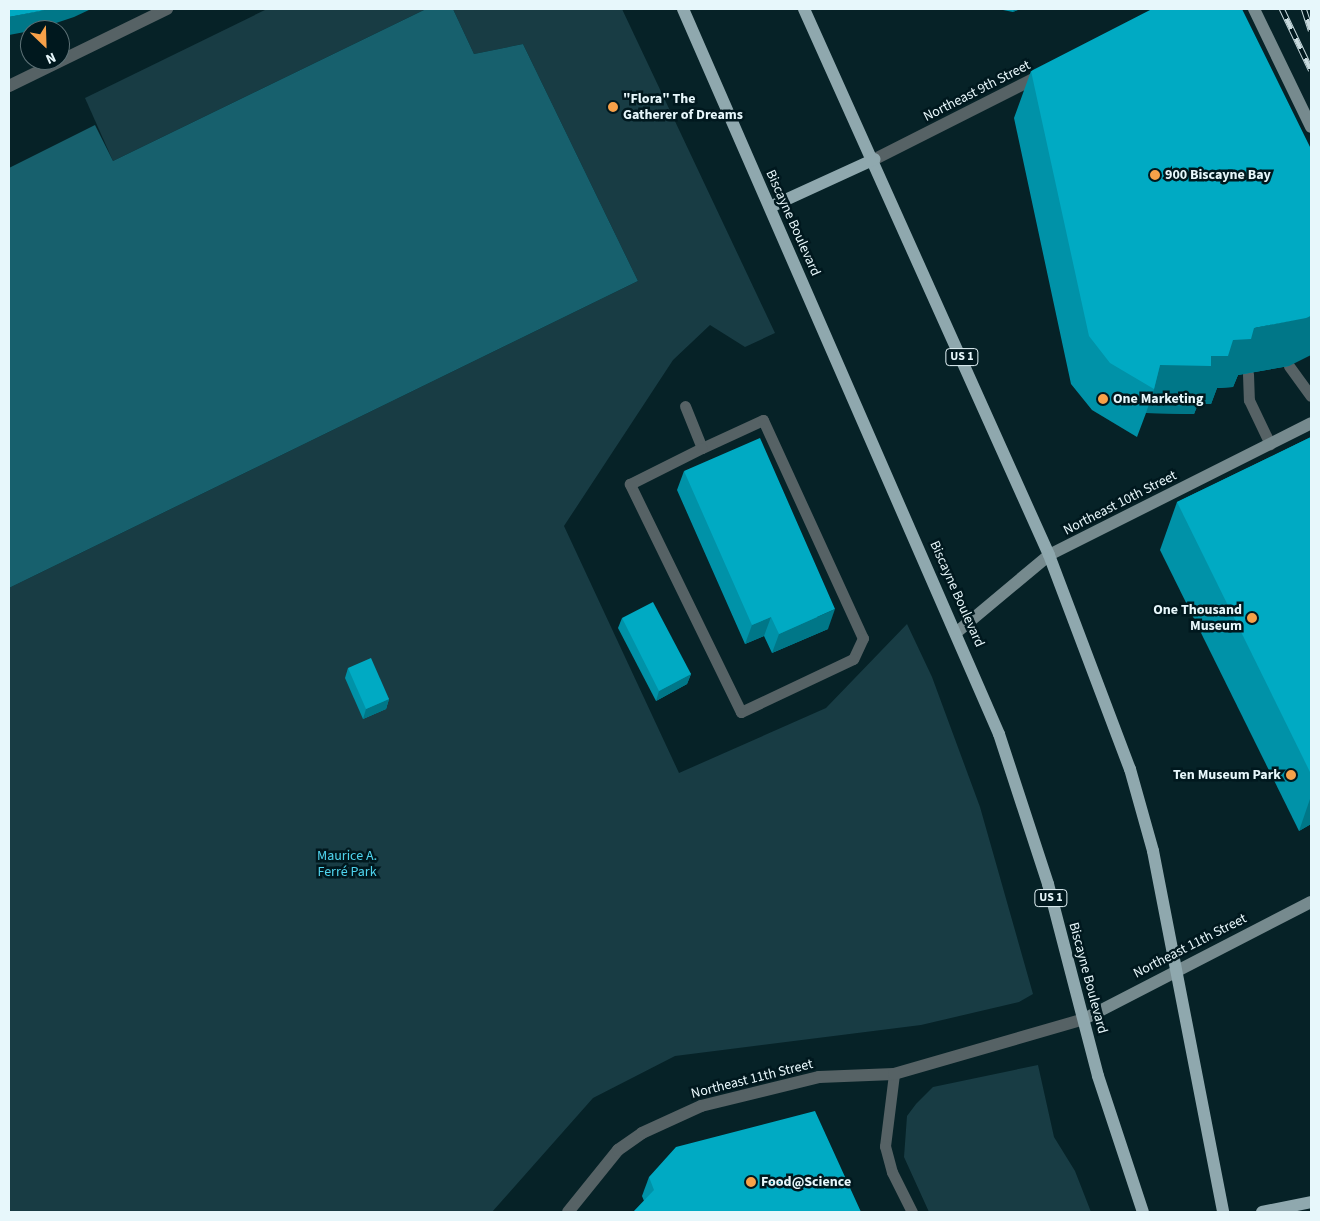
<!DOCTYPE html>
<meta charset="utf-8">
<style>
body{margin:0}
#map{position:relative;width:1320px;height:1221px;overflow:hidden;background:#062227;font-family:"Source Sans 3",sans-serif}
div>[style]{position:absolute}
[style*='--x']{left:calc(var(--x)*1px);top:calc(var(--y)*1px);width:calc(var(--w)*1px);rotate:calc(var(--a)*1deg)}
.green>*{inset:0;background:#183c44}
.water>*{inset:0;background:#17606d}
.lane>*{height:11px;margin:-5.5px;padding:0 5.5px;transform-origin:5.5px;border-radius:5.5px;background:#566265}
.street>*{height:12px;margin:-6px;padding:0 6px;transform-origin:6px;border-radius:6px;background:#566265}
.secondary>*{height:12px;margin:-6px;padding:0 6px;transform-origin:6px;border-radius:6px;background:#768a8e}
.primary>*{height:12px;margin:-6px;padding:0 6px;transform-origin:6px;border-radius:6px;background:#8fa8ae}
.rail>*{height:5.5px;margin-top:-2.75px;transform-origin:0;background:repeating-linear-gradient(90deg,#00181e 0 11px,#c8dade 0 22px);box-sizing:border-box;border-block:1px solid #c8dade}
.wall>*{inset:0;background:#0092a8}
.shaded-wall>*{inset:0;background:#078}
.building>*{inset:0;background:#00aac3}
.dots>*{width:14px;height:14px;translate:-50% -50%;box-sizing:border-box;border:2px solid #00181e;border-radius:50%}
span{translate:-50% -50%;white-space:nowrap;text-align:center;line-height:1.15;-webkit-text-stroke:5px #00181e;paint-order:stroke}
.shield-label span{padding:1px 4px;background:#00181e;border:1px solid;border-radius:4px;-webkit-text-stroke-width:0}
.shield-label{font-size:12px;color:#e7f7fb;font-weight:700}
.street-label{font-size:14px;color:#e7f7fb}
.poi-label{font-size:14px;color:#e7f7fb;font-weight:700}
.left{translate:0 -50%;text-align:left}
.right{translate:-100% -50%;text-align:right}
.park-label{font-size:14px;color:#4fd4ee}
.frame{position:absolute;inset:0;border:10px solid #e7f7fb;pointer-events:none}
.north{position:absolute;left:20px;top:20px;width:50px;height:50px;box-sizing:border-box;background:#00181e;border:1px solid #5c7176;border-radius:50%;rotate:156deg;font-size:14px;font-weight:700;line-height:20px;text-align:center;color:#e7f7fb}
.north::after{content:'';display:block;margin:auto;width:18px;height:22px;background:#f7a149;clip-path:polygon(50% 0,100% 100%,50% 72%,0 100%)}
</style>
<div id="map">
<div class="green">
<i style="clip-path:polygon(267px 9px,426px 9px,113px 161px,85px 98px)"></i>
<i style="clip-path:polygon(453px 9px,622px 9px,775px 333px,745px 347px,710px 325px,673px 360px,564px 526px,679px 773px,826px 708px,907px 624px,932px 677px,980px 807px,1033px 994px,1019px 1002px,921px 1025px,675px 1056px,593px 1098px,492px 1212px,9px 1212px,9px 588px,638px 281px,523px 44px,474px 54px)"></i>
<i style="clip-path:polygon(1038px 1065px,1054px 1137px,1075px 1171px,1091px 1212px,929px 1212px,904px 1157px,907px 1116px,916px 1104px,933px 1087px)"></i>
</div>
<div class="water">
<i style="clip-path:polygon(426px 9px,453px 9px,474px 54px,523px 44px,638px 281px,9px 588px,9px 168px,95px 125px,113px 161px)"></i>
</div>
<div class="lane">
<i style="--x:1289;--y:366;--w:37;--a:54"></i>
<i style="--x:1248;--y:374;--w:26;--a:88"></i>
<i style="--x:1249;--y:400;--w:49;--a:64.5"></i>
<i style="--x:685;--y:406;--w:45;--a:68"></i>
<i style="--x:702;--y:448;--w:67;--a:-24.7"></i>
<i style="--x:763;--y:420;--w:240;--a:65.4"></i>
<i style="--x:863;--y:638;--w:23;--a:115"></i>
<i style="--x:853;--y:659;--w:124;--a:154.7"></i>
<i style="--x:741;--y:712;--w:254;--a:-116"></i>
<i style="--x:630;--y:484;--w:80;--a:-26.6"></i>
<i style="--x:894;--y:1074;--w:73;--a:97.1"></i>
<i style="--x:885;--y:1146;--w:27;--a:75"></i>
<i style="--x:892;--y:1172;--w:45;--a:63.4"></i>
</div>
<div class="street">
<i style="--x:9;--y:86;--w:176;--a:-26"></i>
<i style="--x:875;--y:159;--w:186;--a:-26.8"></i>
<i style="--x:568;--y:1212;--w:80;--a:-51.1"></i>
<i style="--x:618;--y:1150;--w:29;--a:-35"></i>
<i style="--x:642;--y:1133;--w:65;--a:-24.6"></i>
<i style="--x:701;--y:1106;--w:122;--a:-13.8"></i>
<i style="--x:819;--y:1077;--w:75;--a:-2.3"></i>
<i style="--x:894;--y:1074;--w:198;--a:-16.1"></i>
</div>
<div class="secondary">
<i style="--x:1254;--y:9;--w:131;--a:64.2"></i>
<i style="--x:957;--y:632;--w:120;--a:-39.9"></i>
<i style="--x:1049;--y:555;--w:293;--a:-26.7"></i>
<i style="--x:1084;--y:1019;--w:255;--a:-27.3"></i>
</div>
<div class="primary">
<i style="--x:683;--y:9;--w:791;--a:66.45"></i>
<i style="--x:999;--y:734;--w:158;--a:71.9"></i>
<i style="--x:1048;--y:884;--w:198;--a:75.4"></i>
<i style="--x:1098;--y:1076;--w:143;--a:71.7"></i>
<i style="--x:804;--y:9;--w:598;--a:65.83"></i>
<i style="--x:1049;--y:555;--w:229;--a:69.3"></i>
<i style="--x:1130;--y:769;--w:85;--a:74.3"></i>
<i style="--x:1153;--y:851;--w:368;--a:79"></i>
<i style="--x:770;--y:207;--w:115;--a:-24.6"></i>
<i style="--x:1262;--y:1212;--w:50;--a:-11.5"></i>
</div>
<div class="rail">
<i style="--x:1282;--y:9;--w:68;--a:64.6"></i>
<i style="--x:1304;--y:9;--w:23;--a:72"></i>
</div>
<div class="wall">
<i style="clip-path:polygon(998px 9px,1020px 9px,1013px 12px)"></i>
<i style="clip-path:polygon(1031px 71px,1289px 366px,1238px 375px,1233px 387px,1217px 388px,1211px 404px,1198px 404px,1194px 414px,1146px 413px,1137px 437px,1092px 410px,1071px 384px,1014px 118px)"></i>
<i style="clip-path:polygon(1311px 437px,1311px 824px,1299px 831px,1160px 550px,1177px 502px)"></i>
<i style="clip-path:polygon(684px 471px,828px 629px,772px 653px,764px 636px,745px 644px,677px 490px)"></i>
<i style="clip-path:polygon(622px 618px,691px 674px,687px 684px,656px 701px,618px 628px)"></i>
<i style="clip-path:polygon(348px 668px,389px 699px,386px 709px,363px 719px,345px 678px)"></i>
<i style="clip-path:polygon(649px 1177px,861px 1212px,644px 1201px,642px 1196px)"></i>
</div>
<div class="shaded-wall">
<i style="clip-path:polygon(48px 9px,91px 9px,74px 17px,35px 30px,30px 30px,30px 31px,9px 35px,9px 17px)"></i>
<i style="clip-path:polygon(1014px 9px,1020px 9px,1013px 12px)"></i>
<i style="clip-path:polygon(1311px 316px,1311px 355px,1289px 366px,1238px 375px,1233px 387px,1217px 388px,1211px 404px,1198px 404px,1194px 414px,1146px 413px,1154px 389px,1160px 365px,1211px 356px,1233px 340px,1254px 328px)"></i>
<i style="clip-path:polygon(835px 609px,828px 629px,772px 653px,779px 634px)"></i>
<i style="clip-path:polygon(771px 617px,764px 636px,745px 644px,752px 625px)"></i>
<i style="clip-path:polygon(691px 674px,687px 684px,656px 701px,659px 691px)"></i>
<i style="clip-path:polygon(389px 699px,386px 709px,363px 719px,366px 709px)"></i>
<i style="clip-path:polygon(1311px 796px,1311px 824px,1299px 831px)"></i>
</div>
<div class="building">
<i style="clip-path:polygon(9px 9px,48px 9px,40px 11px,9px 17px)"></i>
<i style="clip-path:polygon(1152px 9px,1242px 9px,1311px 149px,1311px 316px,1306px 318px,1254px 328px,1251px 339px,1233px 340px,1228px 356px,1211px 356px,1211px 366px,1160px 365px,1154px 389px,1110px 363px,1089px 336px,1031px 71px)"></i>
<i style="clip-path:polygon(1311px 437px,1311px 774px,1177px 502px)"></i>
<i style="clip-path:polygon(760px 438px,835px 609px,779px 634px,771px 617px,752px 625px,684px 471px)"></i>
<i style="clip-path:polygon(653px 602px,691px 674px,659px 691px,622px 618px)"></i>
<i style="clip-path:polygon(371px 658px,389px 699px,366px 709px,348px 668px)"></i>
<i style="clip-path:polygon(815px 1111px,861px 1212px,633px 1212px,654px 1190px,649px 1177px,676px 1147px)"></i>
</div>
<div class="dots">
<i style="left:613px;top:107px;background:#f7a149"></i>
<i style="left:1155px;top:175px;background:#f7a149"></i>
<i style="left:1103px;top:399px;background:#f7a149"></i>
<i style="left:1252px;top:618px;background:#f7a149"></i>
<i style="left:1291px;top:775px;background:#f7a149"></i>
<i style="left:751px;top:1182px;background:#f7a149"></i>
</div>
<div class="shield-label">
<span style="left:962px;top:357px">US 1</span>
<span style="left:1051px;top:898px">US 1</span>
</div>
<div class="street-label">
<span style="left:977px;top:91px;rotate:-27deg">Northeast 9th Street</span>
<span style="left:793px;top:223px;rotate:66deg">Biscayne Boulevard</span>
<span style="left:1120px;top:503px;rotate:-27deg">Northeast 10th Street</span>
<span style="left:957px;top:594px;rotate:66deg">Biscayne Boulevard</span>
<span style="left:1190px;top:946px;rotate:-27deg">Northeast 11th Street</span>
<span style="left:1088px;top:978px;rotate:75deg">Biscayne Boulevard</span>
<span style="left:752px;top:1079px;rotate:-14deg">Northeast 11th Street</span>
</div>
<div class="poi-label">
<span class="left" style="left:623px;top:107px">"Flora" The<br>Gatherer of Dreams</span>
<span class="left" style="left:1165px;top:175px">900 Biscayne Bay</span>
<span class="left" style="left:1113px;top:399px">One Marketing</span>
<span class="right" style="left:1242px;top:618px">One Thousand<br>Museum</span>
<span class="right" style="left:1281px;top:775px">Ten Museum Park</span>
<span class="left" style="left:761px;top:1182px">Food@Science</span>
</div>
<div class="park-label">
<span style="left:347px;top:864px">Maurice A.<br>Ferré Park</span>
</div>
<div class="frame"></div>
<div class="north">N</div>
</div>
